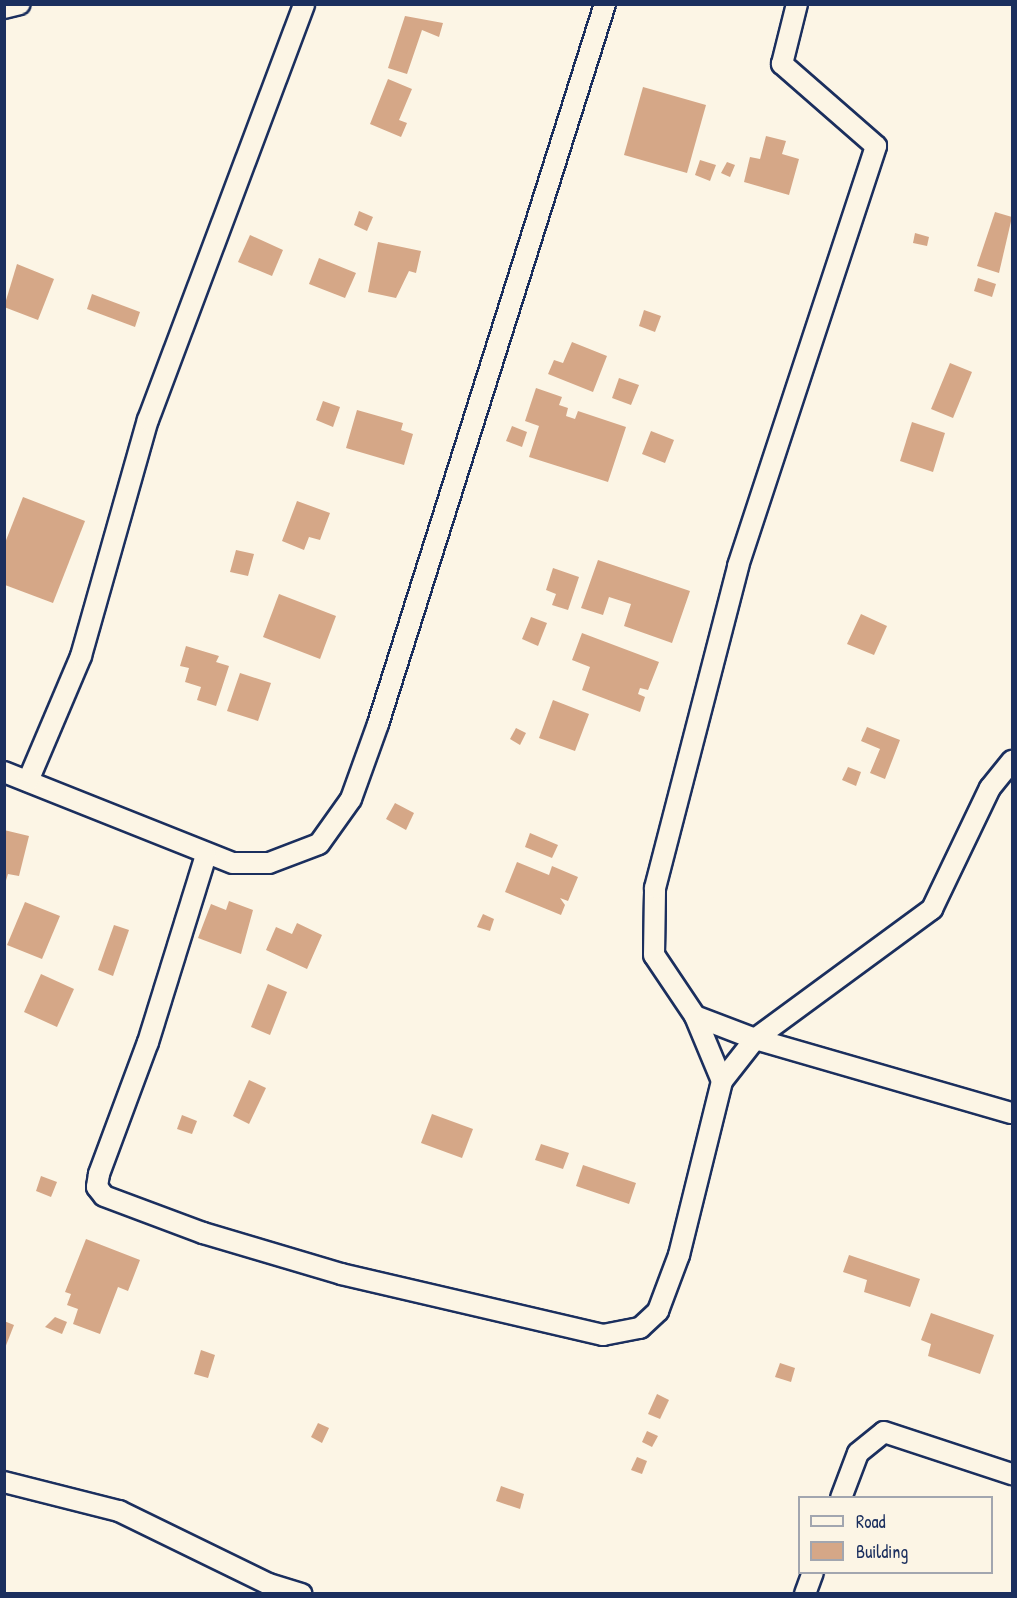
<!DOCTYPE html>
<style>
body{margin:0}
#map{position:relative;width:1017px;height:1598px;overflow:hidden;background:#fcf5e5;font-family:"Patrick Hand",sans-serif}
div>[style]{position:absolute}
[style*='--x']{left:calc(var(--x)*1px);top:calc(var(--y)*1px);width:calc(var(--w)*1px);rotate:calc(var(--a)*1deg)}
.building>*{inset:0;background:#d5a787}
.roads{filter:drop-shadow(2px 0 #1b2f5e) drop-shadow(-2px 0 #1b2f5e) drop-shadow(0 2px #1b2f5e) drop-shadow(0 -2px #1b2f5e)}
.minor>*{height:20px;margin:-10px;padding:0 10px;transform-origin:10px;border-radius:10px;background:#fcf5e5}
span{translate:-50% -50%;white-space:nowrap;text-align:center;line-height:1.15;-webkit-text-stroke:5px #fcf5e5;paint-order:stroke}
.frame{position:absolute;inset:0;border:6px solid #1b2f5e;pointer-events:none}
.legend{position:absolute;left:798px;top:1496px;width:195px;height:78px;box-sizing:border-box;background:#fcf5e5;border:2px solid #a2a6af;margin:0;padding:8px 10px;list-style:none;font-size:18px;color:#1b2f5e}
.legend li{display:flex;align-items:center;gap:12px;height:30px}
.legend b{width:30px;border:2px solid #a2a6af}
</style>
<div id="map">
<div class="building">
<i style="clip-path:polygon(405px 16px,443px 23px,439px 37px,422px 30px,407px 74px,388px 68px)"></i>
<i style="clip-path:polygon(388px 79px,412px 89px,399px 120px,407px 123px,401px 137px,370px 124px)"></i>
<i style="clip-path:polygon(643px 87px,706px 105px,687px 173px,624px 155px)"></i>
<i style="clip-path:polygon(766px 136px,786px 141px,782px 154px,799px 159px,789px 195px,744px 182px,750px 157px,760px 159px)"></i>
<i style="clip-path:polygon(700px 160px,716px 165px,710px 181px,695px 175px)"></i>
<i style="clip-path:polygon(727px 162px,735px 165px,730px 177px,721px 173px)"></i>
<i style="clip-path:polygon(359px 211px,373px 217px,367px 231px,354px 225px)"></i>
<i style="clip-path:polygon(995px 212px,1012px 217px,999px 273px,977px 266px)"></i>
<i style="clip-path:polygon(915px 233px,929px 237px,927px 246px,913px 243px)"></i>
<i style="clip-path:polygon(250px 235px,283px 250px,272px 276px,238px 262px)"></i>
<i style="clip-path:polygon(378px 242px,421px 251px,416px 273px,409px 271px,396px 298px,368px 292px)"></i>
<i style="clip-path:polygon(319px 258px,356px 273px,345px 298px,309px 284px)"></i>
<i style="clip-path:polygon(17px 264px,54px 279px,38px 320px,4px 307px)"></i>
<i style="clip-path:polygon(978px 278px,996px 284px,992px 297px,974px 291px)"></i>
<i style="clip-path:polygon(92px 294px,140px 312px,135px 327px,87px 309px)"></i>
<i style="clip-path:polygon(644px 310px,661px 316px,655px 332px,639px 326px)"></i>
<i style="clip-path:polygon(572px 342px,607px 356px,593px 392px,548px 374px,554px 360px,563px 363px)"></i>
<i style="clip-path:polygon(950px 363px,972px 372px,953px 418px,931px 409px)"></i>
<i style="clip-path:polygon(619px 378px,639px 385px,631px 405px,612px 398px)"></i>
<i style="clip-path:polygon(536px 388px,562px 397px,559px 405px,568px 408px,566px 416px,575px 419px,578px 411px,626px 427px,608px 482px,529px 457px,539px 426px,525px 421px)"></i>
<i style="clip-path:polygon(323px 401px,340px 407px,333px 427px,316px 420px)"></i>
<i style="clip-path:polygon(357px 410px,403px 423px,401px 430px,413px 434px,404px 465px,346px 448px)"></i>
<i style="clip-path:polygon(912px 422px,945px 433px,933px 472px,900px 461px)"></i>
<i style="clip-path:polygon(512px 426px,527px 432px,522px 447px,506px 441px)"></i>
<i style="clip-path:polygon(651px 431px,674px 440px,665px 463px,642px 454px)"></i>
<i style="clip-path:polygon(23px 497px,85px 521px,53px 603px,5px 585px,5px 543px)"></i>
<i style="clip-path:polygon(297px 501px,330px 513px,320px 540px,309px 537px,304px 550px,282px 541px)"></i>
<i style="clip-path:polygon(236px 550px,254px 554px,248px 576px,230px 572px)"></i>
<i style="clip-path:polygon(598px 560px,690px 591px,672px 643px,624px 626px,631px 604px,609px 597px,603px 615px,581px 608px)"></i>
<i style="clip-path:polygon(553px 568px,579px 577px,568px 610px,552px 605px,556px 594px,546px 590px)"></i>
<i style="clip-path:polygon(279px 594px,336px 616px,320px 659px,263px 637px)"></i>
<i style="clip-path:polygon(861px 614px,887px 626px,874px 655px,847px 644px)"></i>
<i style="clip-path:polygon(531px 617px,547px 623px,538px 646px,522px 639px)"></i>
<i style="clip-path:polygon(582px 633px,659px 662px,648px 690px,640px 688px,638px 694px,645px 697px,640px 712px,582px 690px,590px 667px,572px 660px)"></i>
<i style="clip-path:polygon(186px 646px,219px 656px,216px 662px,229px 666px,216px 706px,197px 700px,201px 687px,185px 682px,189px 668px,180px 666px)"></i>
<i style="clip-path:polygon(240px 673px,271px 683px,258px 721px,227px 711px)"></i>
<i style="clip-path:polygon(553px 700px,589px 714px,575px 751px,539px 738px)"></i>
<i style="clip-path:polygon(867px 727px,900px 740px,885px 779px,870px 773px,880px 749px,861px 741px)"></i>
<i style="clip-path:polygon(516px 728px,526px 733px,520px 745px,510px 739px)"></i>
<i style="clip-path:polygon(848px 767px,861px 772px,856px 786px,842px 780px)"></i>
<i style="clip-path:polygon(395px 803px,414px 813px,406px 830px,386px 819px)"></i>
<i style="clip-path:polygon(4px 830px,29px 836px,19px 876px,8px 874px,5px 884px)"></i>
<i style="clip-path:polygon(530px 833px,558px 845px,552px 858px,525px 847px)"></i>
<i style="clip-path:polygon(517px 862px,549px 875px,552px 866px,578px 877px,568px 901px,560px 898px,565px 905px,561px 915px,505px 892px)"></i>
<i style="clip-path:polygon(229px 901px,253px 910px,241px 954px,198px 938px,211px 904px,226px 910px)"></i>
<i style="clip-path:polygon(25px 902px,60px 916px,42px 959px,7px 945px)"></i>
<i style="clip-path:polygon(483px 914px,494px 919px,490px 931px,477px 927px)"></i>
<i style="clip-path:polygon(297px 923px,322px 935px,307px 969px,266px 950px,276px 927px,292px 934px)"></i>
<i style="clip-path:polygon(114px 925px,129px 930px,113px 976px,98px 970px)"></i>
<i style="clip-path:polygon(41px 974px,74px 989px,57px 1027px,24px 1012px)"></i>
<i style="clip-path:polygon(268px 984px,287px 992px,270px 1035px,251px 1027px)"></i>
<i style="clip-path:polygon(249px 1080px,266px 1088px,249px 1124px,233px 1116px)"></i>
<i style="clip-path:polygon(432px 1114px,473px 1129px,462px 1158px,421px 1143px)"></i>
<i style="clip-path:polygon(182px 1115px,197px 1121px,192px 1134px,177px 1129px)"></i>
<i style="clip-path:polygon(541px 1144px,569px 1153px,563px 1169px,535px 1160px)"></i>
<i style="clip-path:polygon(583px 1165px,636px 1183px,629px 1204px,576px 1186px)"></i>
<i style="clip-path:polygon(41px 1176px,57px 1182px,51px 1197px,36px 1191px)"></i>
<i style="clip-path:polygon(86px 1239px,140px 1260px,128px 1291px,118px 1287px,100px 1334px,73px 1324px,78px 1309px,67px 1305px,71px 1294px,65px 1292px)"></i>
<i style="clip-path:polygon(849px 1255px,920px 1279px,910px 1307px,864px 1292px,867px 1280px,843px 1272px)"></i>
<i style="clip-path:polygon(931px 1313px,994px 1335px,980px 1374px,928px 1356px,931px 1344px,921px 1340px)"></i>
<i style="clip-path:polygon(55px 1317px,67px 1322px,62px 1334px,45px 1327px)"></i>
<i style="clip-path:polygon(4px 1321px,14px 1325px,5px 1348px,4px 1348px)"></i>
<i style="clip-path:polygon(201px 1350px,215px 1355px,208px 1378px,194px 1374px)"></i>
<i style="clip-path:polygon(780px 1363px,795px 1368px,791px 1382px,775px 1377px)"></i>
<i style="clip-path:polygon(657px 1394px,669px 1400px,660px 1419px,648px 1414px)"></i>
<i style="clip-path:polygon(318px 1423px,329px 1428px,322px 1443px,311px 1437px)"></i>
<i style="clip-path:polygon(647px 1431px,658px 1436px,652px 1447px,642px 1442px)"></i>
<i style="clip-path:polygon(637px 1457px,647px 1461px,642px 1474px,631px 1470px)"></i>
<i style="clip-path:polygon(501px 1486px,524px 1494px,520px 1509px,496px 1501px)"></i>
</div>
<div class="roads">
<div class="minor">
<i style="--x:4;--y:8;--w:16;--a:-14"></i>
<i style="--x:4;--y:772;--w:246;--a:21.7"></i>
<i style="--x:233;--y:863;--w:36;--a:0"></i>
<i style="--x:269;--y:863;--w:53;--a:-20.8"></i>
<i style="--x:319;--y:844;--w:55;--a:-54.6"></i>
<i style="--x:351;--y:799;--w:80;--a:-70.2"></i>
<i style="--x:378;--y:724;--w:755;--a:-72.5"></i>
<i style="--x:28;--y:781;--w:136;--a:-67"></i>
<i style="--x:81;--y:656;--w:245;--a:-74.2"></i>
<i style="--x:148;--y:420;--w:444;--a:-69.4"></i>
<i style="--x:206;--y:855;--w:196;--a:107.2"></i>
<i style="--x:148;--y:1042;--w:141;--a:110.4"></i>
<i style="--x:99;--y:1174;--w:13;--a:99"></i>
<i style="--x:97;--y:1187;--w:11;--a:52"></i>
<i style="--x:104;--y:1196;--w:106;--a:20.5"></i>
<i style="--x:203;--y:1233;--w:144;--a:16.5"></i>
<i style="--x:341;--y:1274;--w:269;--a:13.1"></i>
<i style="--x:603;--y:1335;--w:38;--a:-11"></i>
<i style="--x:640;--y:1328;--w:25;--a:-43"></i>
<i style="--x:658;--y:1311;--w:60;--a:-69.4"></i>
<i style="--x:679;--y:1255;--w:179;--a:-76.1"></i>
<i style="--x:722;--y:1081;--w:53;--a:-51.8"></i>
<i style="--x:755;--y:1039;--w:220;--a:-36.3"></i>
<i style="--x:932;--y:909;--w:134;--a:-64.4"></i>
<i style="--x:990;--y:788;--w:35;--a:-51"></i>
<i style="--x:695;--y:1016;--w:64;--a:21"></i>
<i style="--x:755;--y:1039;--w:267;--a:16.1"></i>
<i style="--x:722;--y:1081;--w:70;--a:-112.6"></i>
<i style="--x:695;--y:1016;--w:73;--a:-123.9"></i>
<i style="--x:654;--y:955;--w:67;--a:-89.1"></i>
<i style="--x:655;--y:888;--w:333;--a:-75.5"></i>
<i style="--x:738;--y:566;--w:442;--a:-71.8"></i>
<i style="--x:876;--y:146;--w:125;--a:-138.9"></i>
<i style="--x:782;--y:64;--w:62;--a:-76"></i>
<i style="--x:4;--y:1482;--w:119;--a:14.2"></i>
<i style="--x:119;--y:1511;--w:167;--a:26"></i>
<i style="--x:269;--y:1584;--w:34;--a:17"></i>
<i style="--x:841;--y:1498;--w:48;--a:-69.3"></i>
<i style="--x:858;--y:1453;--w:33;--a:-39"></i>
<i style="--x:884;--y:1432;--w:135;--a:18.2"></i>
<i style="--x:805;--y:1594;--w:23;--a:-70"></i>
</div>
</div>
<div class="frame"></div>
<ul class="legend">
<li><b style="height:8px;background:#fcf5e5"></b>Road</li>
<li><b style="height:16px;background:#d5a787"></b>Building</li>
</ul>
</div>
